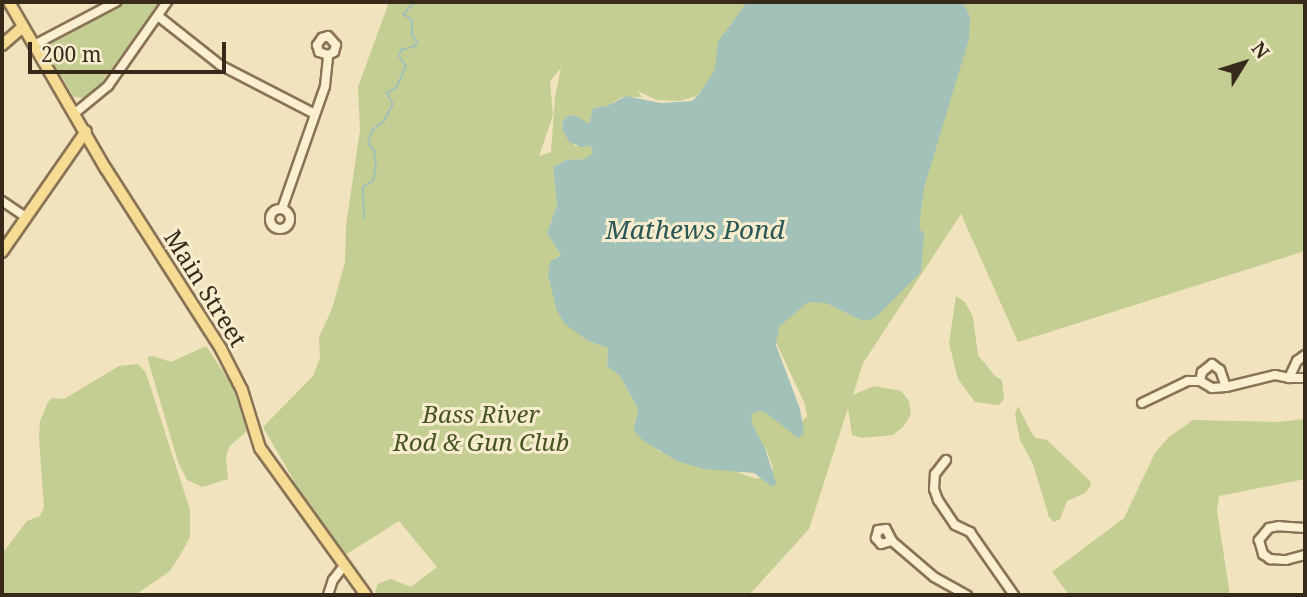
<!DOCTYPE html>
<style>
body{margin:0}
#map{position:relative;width:1307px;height:597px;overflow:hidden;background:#f0e3be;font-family:"Noto Serif",serif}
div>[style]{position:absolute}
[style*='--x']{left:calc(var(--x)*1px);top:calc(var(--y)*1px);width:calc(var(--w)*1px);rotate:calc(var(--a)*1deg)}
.green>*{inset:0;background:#c4ce92}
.water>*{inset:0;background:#a2c1b9}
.stream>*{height:2px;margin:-1px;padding:0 1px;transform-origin:1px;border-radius:1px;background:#a2c1b9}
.roads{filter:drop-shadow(2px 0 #897356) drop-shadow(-2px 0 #897356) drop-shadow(0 2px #897356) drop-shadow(0 -2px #897356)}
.minor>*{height:8px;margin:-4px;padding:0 4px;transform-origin:4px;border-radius:4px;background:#faf0d1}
.minor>.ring{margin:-4px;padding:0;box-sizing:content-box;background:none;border:8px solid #faf0d1;border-radius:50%}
.major>*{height:10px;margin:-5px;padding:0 5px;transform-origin:5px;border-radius:5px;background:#f6db93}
span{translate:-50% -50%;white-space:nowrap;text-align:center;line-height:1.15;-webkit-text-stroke:6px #f7edce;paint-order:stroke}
.street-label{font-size:24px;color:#372a1b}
.park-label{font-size:24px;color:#465521;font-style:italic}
.water-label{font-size:26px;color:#2a5857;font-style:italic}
.frame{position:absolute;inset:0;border:4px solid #372a1b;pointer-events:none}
.north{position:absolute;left:1209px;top:28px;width:70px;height:70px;-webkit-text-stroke:5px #f7edce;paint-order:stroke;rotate:52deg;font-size:19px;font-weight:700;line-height:28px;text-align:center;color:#372a1b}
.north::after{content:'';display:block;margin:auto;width:24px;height:32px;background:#372a1b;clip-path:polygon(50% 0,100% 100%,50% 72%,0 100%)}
.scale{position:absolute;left:28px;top:42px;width:198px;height:32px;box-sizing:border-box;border:4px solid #372a1b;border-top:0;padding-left:9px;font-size:21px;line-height:24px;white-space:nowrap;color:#372a1b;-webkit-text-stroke:5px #f7edce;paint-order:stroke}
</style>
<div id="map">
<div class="green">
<i style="clip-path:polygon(124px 2px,161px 2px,96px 90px,84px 98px,74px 97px,45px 49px,58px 36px)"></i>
<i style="clip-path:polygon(evenodd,389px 2px,755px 2px,730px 24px,719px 62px,706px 87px,696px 96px,680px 101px,656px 100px,638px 91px,642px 97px,622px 97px,607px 106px,593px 108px,589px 124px,569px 115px,563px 121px,562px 128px,575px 146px,590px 145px,593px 154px,585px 159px,566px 160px,553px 167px,557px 205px,547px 233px,561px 255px,555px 258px,579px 334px,588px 341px,608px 348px,607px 366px,620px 376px,636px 405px,638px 413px,634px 426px,643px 438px,660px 452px,684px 454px,757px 479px,773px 469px,766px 448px,730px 418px,762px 407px,778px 422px,794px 427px,807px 417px,805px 404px,774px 338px,783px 309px,917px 228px,946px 2px,1305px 2px,1305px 251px,1018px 342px,961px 214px,863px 363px,853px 395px,874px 386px,901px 391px,909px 401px,911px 414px,904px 426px,893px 435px,862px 438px,852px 435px,848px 408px,809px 529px,749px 595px,377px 595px,375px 591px,378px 584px,391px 579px,411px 587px,437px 567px,399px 521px,339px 559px,263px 427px,313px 376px,320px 358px,319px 337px,332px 309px,345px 262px,346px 226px,360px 130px,358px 87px,389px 2px,561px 68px,555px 97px,551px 152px,539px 156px,553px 115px,550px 81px,561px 68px)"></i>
<i style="clip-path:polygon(956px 296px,965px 302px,973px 317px,978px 355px,995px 376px,1002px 380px,1004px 399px,999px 405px,975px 402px,958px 379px,949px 343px)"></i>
<i style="clip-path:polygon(206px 346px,232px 385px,248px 430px,229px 447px,226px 457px,228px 479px,202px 487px,187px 480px,178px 462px,148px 360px,148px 357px,153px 356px,171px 362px)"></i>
<i style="clip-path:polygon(138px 364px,146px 373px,190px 510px,190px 537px,182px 552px,170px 571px,135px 595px,2px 595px,2px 554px,27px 521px,40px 516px,44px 507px,39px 438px,40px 421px,48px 402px,52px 398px,64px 399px,119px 366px)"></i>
<i style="clip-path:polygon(1018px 406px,1031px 432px,1036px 438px,1047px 440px,1090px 481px,1091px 486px,1085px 493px,1067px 501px,1060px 519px,1054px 522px,1049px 517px,1033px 464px,1020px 440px,1015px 414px)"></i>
<i style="clip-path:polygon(1305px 419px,1305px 479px,1219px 496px,1217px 511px,1230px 595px,1069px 595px,1052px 572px,1124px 518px,1155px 453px,1168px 438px,1193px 420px,1278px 422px)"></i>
</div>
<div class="water">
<i style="clip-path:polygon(747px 2px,963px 2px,970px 17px,969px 39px,924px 188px,919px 227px,924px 235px,921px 272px,875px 318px,863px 321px,826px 303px,808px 302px,779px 327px,776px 345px,800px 409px,804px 433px,798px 438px,766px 413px,759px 411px,751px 414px,752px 424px,765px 448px,776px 483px,773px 487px,754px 473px,704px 469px,677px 461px,645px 442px,633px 430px,638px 413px,636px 405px,620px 376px,607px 366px,608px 348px,588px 341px,565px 324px,557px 311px,548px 275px,550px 262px,561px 255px,547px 233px,557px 205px,553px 167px,566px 160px,585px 159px,593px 153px,590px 145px,582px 147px,569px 142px,562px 128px,563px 121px,569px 115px,576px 116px,589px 124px,593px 108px,607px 106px,626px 96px,661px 103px,692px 101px,700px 93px,715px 69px,718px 42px)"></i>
</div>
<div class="stream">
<i style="--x:364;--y:219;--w:32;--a:-92"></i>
<i style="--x:363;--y:187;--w:12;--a:-31"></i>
<i style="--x:373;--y:181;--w:14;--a:-78"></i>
<i style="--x:376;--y:167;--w:17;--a:-97"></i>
<i style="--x:374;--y:150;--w:8;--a:-135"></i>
<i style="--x:368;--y:144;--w:15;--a:-74"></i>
<i style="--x:372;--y:130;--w:15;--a:-37"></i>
<i style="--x:384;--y:121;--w:19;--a:-62"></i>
<i style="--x:393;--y:104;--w:13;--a:-119"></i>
<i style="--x:387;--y:93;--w:10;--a:-29"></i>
<i style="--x:396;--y:88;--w:24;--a:-66"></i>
<i style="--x:406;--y:66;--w:12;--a:-125"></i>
<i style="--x:399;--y:56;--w:6;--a:-72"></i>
<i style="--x:401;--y:50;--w:15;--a:-16"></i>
<i style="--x:415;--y:46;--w:4;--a:-63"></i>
<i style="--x:417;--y:42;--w:9;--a:-126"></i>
<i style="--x:412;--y:35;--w:15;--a:-90"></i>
<i style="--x:412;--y:20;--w:11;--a:-146"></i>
<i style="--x:403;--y:14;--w:17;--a:-45"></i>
</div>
<div class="roads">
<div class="minor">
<i style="--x:158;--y:16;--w:79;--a:38.3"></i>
<i style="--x:220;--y:65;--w:105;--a:27.3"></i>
<i style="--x:34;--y:45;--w:93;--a:-27.7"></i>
<i style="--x:75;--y:113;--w:43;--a:-39.3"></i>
<i style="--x:108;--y:86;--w:103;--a:-54.9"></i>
<i style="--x:2;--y:201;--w:29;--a:34"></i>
<i style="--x:282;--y:209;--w:130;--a:-70.7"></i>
<i style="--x:325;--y:86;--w:31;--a:-84"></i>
<i style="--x:328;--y:55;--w:9;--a:-162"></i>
<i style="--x:319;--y:52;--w:7;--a:-106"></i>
<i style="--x:317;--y:45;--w:9;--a:-54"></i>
<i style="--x:322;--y:38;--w:6;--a:-18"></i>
<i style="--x:328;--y:36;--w:12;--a:48"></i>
<i style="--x:336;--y:45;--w:7;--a:106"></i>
<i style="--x:334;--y:52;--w:7;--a:153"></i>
<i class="ring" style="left:270px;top:209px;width:12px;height:12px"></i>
<i style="--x:1289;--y:378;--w:16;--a:0"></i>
<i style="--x:1226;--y:387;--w:50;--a:-13.8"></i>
<i style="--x:1275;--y:375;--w:14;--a:12"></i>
<i style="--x:1289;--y:378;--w:19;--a:-65"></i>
<i style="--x:1297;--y:361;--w:10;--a:-37"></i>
<i style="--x:1142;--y:403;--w:51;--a:-25.6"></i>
<i style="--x:1188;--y:381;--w:12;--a:0"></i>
<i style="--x:1200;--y:381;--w:14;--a:30"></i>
<i style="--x:1212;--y:388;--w:14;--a:-4"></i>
<i style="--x:1226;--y:387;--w:18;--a:-109"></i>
<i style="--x:1220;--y:370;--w:10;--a:-143"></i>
<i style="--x:1212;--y:364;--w:13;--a:141"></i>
<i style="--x:1202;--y:372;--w:9;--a:103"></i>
<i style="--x:946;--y:460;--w:18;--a:128"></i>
<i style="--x:935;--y:474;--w:15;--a:94"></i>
<i style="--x:934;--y:489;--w:12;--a:70"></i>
<i style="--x:938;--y:500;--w:30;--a:56"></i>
<i style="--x:955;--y:525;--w:17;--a:25"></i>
<i style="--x:970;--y:532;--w:77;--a:55.1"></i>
<i style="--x:1305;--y:528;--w:26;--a:-176"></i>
<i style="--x:1279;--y:526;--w:10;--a:169"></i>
<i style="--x:1269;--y:528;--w:16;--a:130"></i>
<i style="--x:1259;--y:540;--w:15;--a:74"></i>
<i style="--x:1263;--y:554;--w:9;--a:36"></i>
<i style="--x:1270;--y:559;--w:16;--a:4"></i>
<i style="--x:1286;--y:560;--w:20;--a:-15"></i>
<i style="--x:892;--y:541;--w:11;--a:165"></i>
<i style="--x:881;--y:544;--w:8;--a:-130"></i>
<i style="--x:876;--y:538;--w:8;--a:-76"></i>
<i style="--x:878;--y:530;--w:8;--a:-7"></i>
<i style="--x:886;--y:529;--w:13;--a:63"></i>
<i style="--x:892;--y:541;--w:55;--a:40.6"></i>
<i style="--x:934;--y:577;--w:38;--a:29"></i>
<i style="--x:328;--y:595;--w:16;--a:-72"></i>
<i style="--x:333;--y:580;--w:18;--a:-52"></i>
</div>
<div class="major">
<i style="--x:9;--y:2;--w:193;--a:59.9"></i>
<i style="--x:106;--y:169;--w:214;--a:57.4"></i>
<i style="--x:221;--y:349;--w:46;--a:62.9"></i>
<i style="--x:242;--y:390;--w:61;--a:72.8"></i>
<i style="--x:260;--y:448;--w:181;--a:54.2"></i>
<i style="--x:2;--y:45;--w:28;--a:-41"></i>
<i style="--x:2;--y:252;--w:147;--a:-55.2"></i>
</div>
</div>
<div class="street-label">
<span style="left:206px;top:288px;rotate:58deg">Main Street</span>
</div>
<div class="park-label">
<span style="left:481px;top:428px">Bass River<br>Rod &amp; Gun Club</span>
</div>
<div class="water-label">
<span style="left:695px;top:230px">Mathews Pond</span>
</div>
<div class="frame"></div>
<div class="north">N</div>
<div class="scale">200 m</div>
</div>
